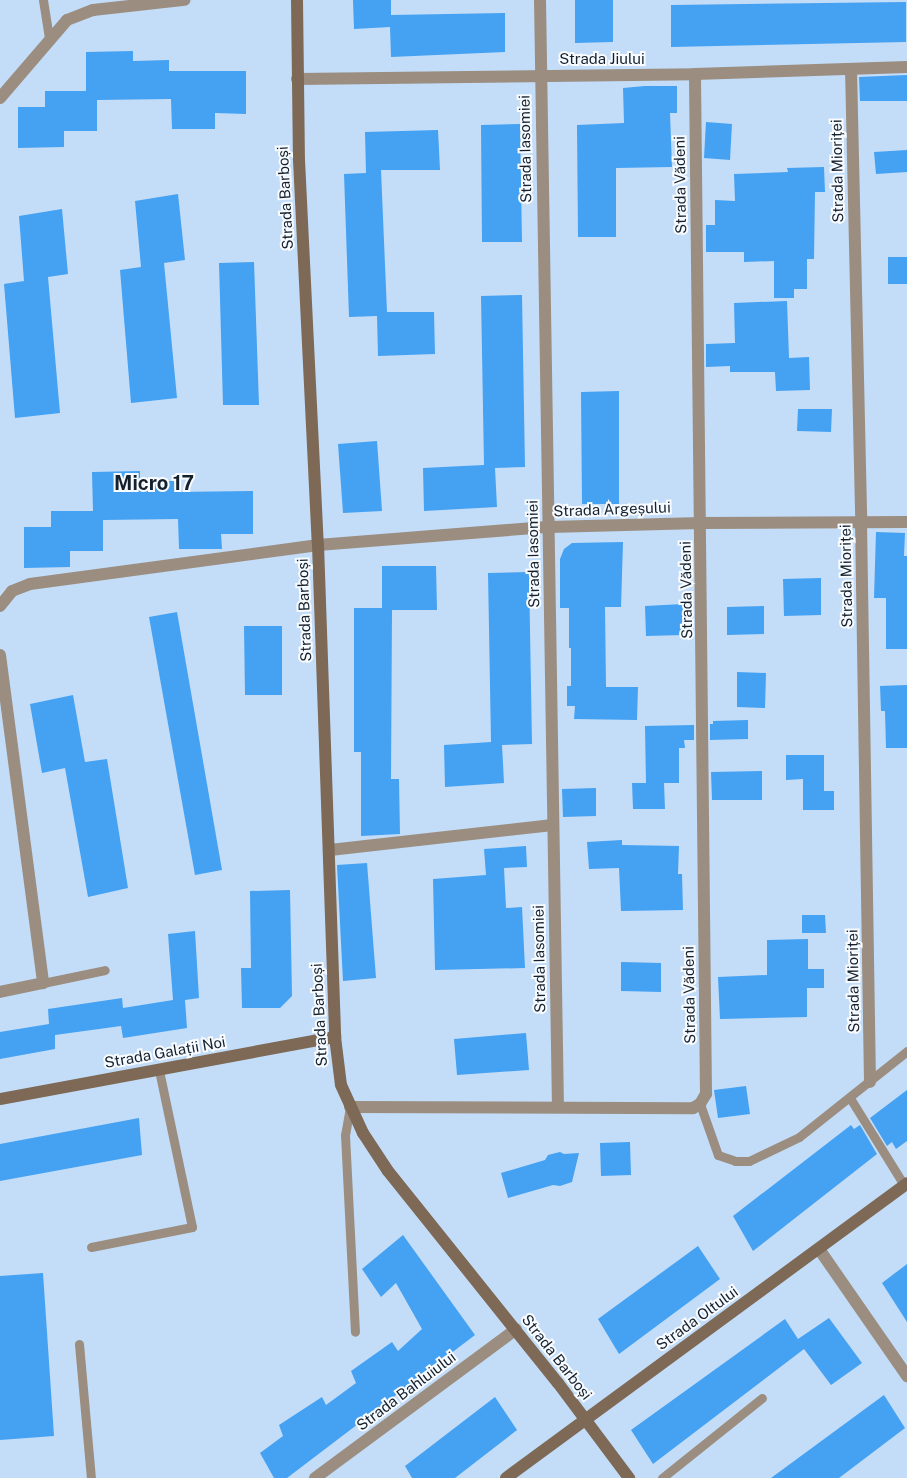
<!DOCTYPE html>
<meta charset="utf-8">
<style>
body{margin:0}
#map{position:relative;width:907px;height:1478px;overflow:hidden;background:#c3ddf8;font-family:"Public Sans",sans-serif}
div>[style]{position:absolute}
[style*='--x']{left:calc(var(--x)*1px);top:calc(var(--y)*1px);width:calc(var(--w)*1px);rotate:calc(var(--a)*1deg)}
.building>*{inset:0;background:#45a1f2}
.lane>*{height:9px;margin:-4.5px;padding:0 4.5px;transform-origin:4.5px;border-radius:4.5px;background:#9b8e80}
.street>*{height:12px;margin:-6px;padding:0 6px;transform-origin:6px;border-radius:6px;background:#9b8e80}
.secondary>*{height:12px;margin:-6px;padding:0 6px;transform-origin:6px;border-radius:6px;background:#7d6955}
span{translate:-50% -50%;white-space:nowrap;text-align:center;line-height:1.15;-webkit-text-stroke:4px #f8fbff;paint-order:stroke}
.street-label{font-size:15px;color:#14212d}
.district-label{font-size:20px;color:#14212d;font-weight:700}
</style>
<div id="map">
<div class="building">
<i style="clip-path:polygon(353px 0,391px 0,391px 15px,505px 13px,505px 52px,391px 57px,390px 27px,354px 29px)"></i>
<i style="clip-path:polygon(575px 0,613px 0,613px 42px,575px 43px)"></i>
<i style="clip-path:polygon(906px 2px,906px 42px,671px 47px,671px 5px)"></i>
<i style="clip-path:polygon(133px 51px,133px 61px,169px 60px,169px 71px,246px 71px,246px 114px,215px 113px,215px 129px,172px 129px,171px 99px,97px 100px,97px 131px,64px 131px,64px 147px,18px 148px,18px 107px,45px 107px,45px 91px,86px 91px,86px 52px)"></i>
<i style="clip-path:polygon(907px 75px,907px 101px,860px 101px,859px 77px)"></i>
<i style="clip-path:polygon(645px 86px,677px 86px,677px 113px,670px 113px,672px 167px,616px 168px,616px 237px,578px 237px,577px 125px,624px 123px,623px 88px)"></i>
<i style="clip-path:polygon(706px 122px,732px 124px,730px 160px,704px 158px)"></i>
<i style="clip-path:polygon(520px 124px,522px 242px,482px 242px,481px 125px)"></i>
<i style="clip-path:polygon(438px 130px,440px 170px,381px 170px,387px 312px,434px 312px,435px 354px,378px 356px,377px 316px,349px 317px,344px 174px,366px 173px,365px 132px)"></i>
<i style="clip-path:polygon(907px 150px,907px 172px,876px 174px,874px 152px)"></i>
<i style="clip-path:polygon(824px 167px,825px 192px,815px 192px,814px 259px,807px 259px,807px 289px,794px 289px,794px 298px,774px 298px,774px 261px,744px 262px,744px 252px,706px 252px,706px 225px,715px 225px,715px 200px,735px 201px,734px 174px,788px 172px,787px 168px)"></i>
<i style="clip-path:polygon(178px 194px,185px 260px,164px 263px,177px 398px,131px 403px,120px 270px,141px 267px,135px 201px)"></i>
<i style="clip-path:polygon(62px 209px,68px 274px,48px 277px,60px 413px,15px 418px,4px 284px,24px 281px,19px 216px)"></i>
<i style="clip-path:polygon(888px 257px,907px 257px,907px 284px,888px 284px)"></i>
<i style="clip-path:polygon(254px 262px,259px 405px,223px 405px,219px 263px)"></i>
<i style="clip-path:polygon(522px 295px,525px 467px,495px 468px,497px 507px,424px 511px,423px 468px,484px 465px,481px 296px)"></i>
<i style="clip-path:polygon(787px 301px,789px 358px,809px 357px,810px 390px,776px 391px,775px 372px,730px 372px,730px 366px,706px 367px,706px 344px,735px 343px,734px 303px)"></i>
<i style="clip-path:polygon(619px 391px,619px 504px,582px 504px,581px 392px)"></i>
<i style="clip-path:polygon(798px 409px,832px 409px,831px 432px,797px 431px)"></i>
<i style="clip-path:polygon(377px 441px,382px 511px,343px 513px,338px 444px)"></i>
<i style="clip-path:polygon(140px 471px,140px 481px,175px 481px,175px 492px,253px 491px,253px 534px,221px 534px,222px 549px,179px 549px,178px 519px,103px 520px,103px 551px,70px 551px,70px 567px,24px 568px,24px 527px,51px 527px,51px 511px,93px 511px,92px 472px)"></i>
<i style="clip-path:polygon(876px 532px,905px 533px,904px 556px,907px 556px,907px 649px,886px 649px,886px 598px,874px 598px)"></i>
<i style="clip-path:polygon(623px 542px,621px 607px,605px 607px,606px 687px,638px 687px,637px 720px,574px 719px,575px 706px,567px 706px,567px 686px,571px 686px,571px 648px,569px 648px,569px 608px,560px 608px,560px 559px,564px 549px,572px 543px)"></i>
<i style="clip-path:polygon(382px 566px,436px 566px,437px 610px,392px 610px,391px 779px,399px 779px,400px 834px,361px 836px,361px 752px,354px 752px,354px 608px,382px 608px)"></i>
<i style="clip-path:polygon(529px 572px,532px 744px,502px 745px,504px 783px,445px 787px,444px 745px,491px 742px,488px 573px)"></i>
<i style="clip-path:polygon(821px 578px,821px 615px,784px 616px,783px 579px)"></i>
<i style="clip-path:polygon(683px 604px,684px 635px,646px 636px,645px 606px)"></i>
<i style="clip-path:polygon(764px 606px,764px 634px,727px 635px,727px 607px)"></i>
<i style="clip-path:polygon(177px 612px,222px 870px,195px 875px,149px 617px)"></i>
<i style="clip-path:polygon(244px 626px,282px 626px,282px 695px,245px 695px)"></i>
<i style="clip-path:polygon(737px 672px,766px 673px,765px 708px,737px 707px)"></i>
<i style="clip-path:polygon(907px 685px,907px 748px,886px 748px,885px 711px,881px 711px,880px 686px)"></i>
<i style="clip-path:polygon(73px 695px,85px 762px,107px 759px,128px 888px,88px 897px,65px 768px,42px 773px,30px 704px)"></i>
<i style="clip-path:polygon(748px 720px,748px 739px,710px 740px,710px 724px,713px 724px,713px 721px)"></i>
<i style="clip-path:polygon(694px 725px,694px 740px,684px 740px,685px 748px,679px 748px,679px 783px,664px 783px,665px 809px,633px 809px,632px 783px,646px 783px,645px 726px)"></i>
<i style="clip-path:polygon(786px 755px,824px 755px,824px 791px,834px 791px,834px 810px,803px 810px,803px 779px,786px 780px)"></i>
<i style="clip-path:polygon(762px 771px,762px 800px,712px 800px,711px 772px)"></i>
<i style="clip-path:polygon(596px 788px,596px 816px,563px 817px,562px 789px)"></i>
<i style="clip-path:polygon(622px 840px,622px 845px,679px 846px,678px 874px,682px 874px,683px 910px,621px 911px,619px 868px,589px 869px,587px 842px)"></i>
<i style="clip-path:polygon(526px 846px,527px 867px,504px 868px,506px 908px,522px 907px,525px 968px,435px 970px,433px 879px,486px 875px,484px 849px)"></i>
<i style="clip-path:polygon(367px 863px,376px 978px,343px 981px,337px 865px)"></i>
<i style="clip-path:polygon(290px 890px,292px 996px,280px 1008px,242px 1008px,241px 968px,251px 968px,250px 891px)"></i>
<i style="clip-path:polygon(802px 915px,825px 915px,826px 933px,802px 933px)"></i>
<i style="clip-path:polygon(195px 931px,199px 998px,185px 1000px,187px 1028px,123px 1038px,121px 1026px,55px 1035px,55px 1049px,0 1059px,0 1032px,49px 1024px,48px 1009px,122px 998px,123px 1008px,173px 1000px,168px 934px)"></i>
<i style="clip-path:polygon(808px 939px,808px 969px,824px 969px,824px 988px,807px 988px,807px 1017px,720px 1019px,718px 977px,767px 975px,767px 940px)"></i>
<i style="clip-path:polygon(621px 962px,661px 963px,661px 992px,621px 991px)"></i>
<i style="clip-path:polygon(526px 1033px,529px 1070px,457px 1075px,454px 1039px)"></i>
<i style="clip-path:polygon(746px 1086px,750px 1114px,718px 1118px,714px 1090px)"></i>
<i style="clip-path:polygon(907px 1090px,907px 1141px,896px 1149px,892px 1142px,887px 1146px,870px 1118px)"></i>
<i style="clip-path:polygon(139px 1118px,142px 1155px,0 1181px,0 1144px)"></i>
<i style="clip-path:polygon(851px 1125px,854px 1129px,860px 1125px,877px 1154px,753px 1251px,733px 1216px)"></i>
<i style="clip-path:polygon(630px 1142px,631px 1175px,601px 1176px,600px 1143px)"></i>
<i style="clip-path:polygon(560px 1152px,564px 1154px,579px 1153px,572px 1182px,560px 1186px,553px 1185px,508px 1198px,501px 1173px,545px 1160px,548px 1155px)"></i>
<i style="clip-path:polygon(403px 1235px,475px 1335px,287px 1478px,274px 1478px,260px 1453px,283px 1436px,279px 1425px,322px 1397px,326px 1405px,356px 1383px,351px 1371px,392px 1342px,398px 1351px,422px 1329px,396px 1283px,381px 1297px,362px 1269px)"></i>
<i style="clip-path:polygon(698px 1246px,720px 1279px,619px 1354px,598px 1319px)"></i>
<i style="clip-path:polygon(907px 1264px,907px 1322px,882px 1283px)"></i>
<i style="clip-path:polygon(43px 1273px,54px 1436px,0 1440px,0 1276px)"></i>
<i style="clip-path:polygon(829px 1318px,862px 1363px,831px 1385px,804px 1349px,653px 1464px,631px 1430px,785px 1319px,798px 1339px)"></i>
<i style="clip-path:polygon(884px 1395px,905px 1428px,839px 1478px,771px 1478px)"></i>
<i style="clip-path:polygon(495px 1397px,517px 1430px,455px 1478px,412px 1478px,405px 1466px)"></i>
</div>
<div class="lane">
<i style="--x:43;--y:0;--w:39;--a:81"></i>
<i style="--x:43;--y:983;--w:63;--a:-11.8"></i>
<i style="--x:850;--y:1098;--w:102;--a:58.2"></i>
<i style="--x:700;--y:1104;--w:54;--a:70.6"></i>
<i style="--x:718;--y:1155;--w:18;--a:19"></i>
<i style="--x:735;--y:1161;--w:14;--a:0"></i>
<i style="--x:749;--y:1161;--w:55;--a:-25.6"></i>
<i style="--x:799;--y:1137;--w:138;--a:-38.5"></i>
<i style="--x:350;--y:1107;--w:28;--a:100"></i>
<i style="--x:345;--y:1135;--w:197;--a:87.1"></i>
<i style="--x:91;--y:1247;--w:103;--a:-11.2"></i>
<i style="--x:192;--y:1227;--w:160;--a:-101.9"></i>
<i style="--x:79;--y:1344;--w:135;--a:84.9"></i>
<i style="--x:662;--y:1478;--w:128;--a:-38.7"></i>
</div>
<div class="street">
<i style="--x:540;--y:0;--w:1107;--a:89.07"></i>
<i style="--x:851;--y:69;--w:453;--a:88.7"></i>
<i style="--x:861;--y:522;--w:560;--a:89.08"></i>
<i style="--x:297;--y:79;--w:398;--a:-0.7"></i>
<i style="--x:695;--y:74;--w:212;--a:-1.9"></i>
<i style="--x:0;--y:98;--w:103;--a:-49.3"></i>
<i style="--x:67;--y:20;--w:28;--a:-21"></i>
<i style="--x:93;--y:10;--w:92;--a:-6.3"></i>
<i style="--x:0;--y:606;--w:19;--a:-51"></i>
<i style="--x:12;--y:591;--w:19;--a:-21"></i>
<i style="--x:30;--y:584;--w:291;--a:-7.7"></i>
<i style="--x:318;--y:545;--w:232;--a:-4.5"></i>
<i style="--x:549;--y:527;--w:152;--a:-1.5"></i>
<i style="--x:701;--y:523;--w:206;--a:-0.3"></i>
<i style="--x:0;--y:655;--w:331;--a:82.5"></i>
<i style="--x:43;--y:983;--w:44;--a:168.2"></i>
<i style="--x:330;--y:850;--w:224;--a:-6.4"></i>
<i style="--x:350;--y:1107;--w:343;--a:0.2"></i>
<i style="--x:693;--y:1108;--w:8;--a:-30"></i>
<i style="--x:700;--y:1104;--w:12;--a:-59"></i>
<i style="--x:706;--y:1094;--w:1020;--a:-90.62"></i>
<i style="--x:819;--y:1249;--w:155;--a:55.3"></i>
<i style="--x:315;--y:1478;--w:250;--a:-36.5"></i>
</div>
<div class="secondary">
<i style="--x:297;--y:0;--w:160;--a:89.3"></i>
<i style="--x:299;--y:160;--w:385;--a:87.2"></i>
<i style="--x:318;--y:545;--w:492;--a:88"></i>
<i style="--x:335;--y:1037;--w:48;--a:82.9"></i>
<i style="--x:341;--y:1085;--w:53;--a:65.4"></i>
<i style="--x:363;--y:1133;--w:45;--a:56.7"></i>
<i style="--x:388;--y:1171;--w:272;--a:51.3"></i>
<i style="--x:558;--y:1383;--w:119;--a:53.2"></i>
<i style="--x:0;--y:1099;--w:341;--a:-10.5"></i>
<i style="--x:506;--y:1478;--w:498;--a:-36.3"></i>
</div>
<div class="street-label">
<span style="left:602px;top:59px">Strada Jiului</span>
<span style="left:525px;top:149px;rotate:-91deg">Strada Iasomiei</span>
<span style="left:837px;top:171px;rotate:-91deg">Strada Mioriței</span>
<span style="left:680px;top:185px;rotate:-91deg">Strada Vădeni</span>
<span style="left:285px;top:198px;rotate:-93deg">Strada Barboși</span>
<span style="left:612px;top:509px;rotate:-2deg">Strada Argeșului</span>
<span style="left:533px;top:554px;rotate:-91deg">Strada Iasomiei</span>
<span style="left:846px;top:576px;rotate:-91deg">Strada Mioriței</span>
<span style="left:686px;top:590px;rotate:-91deg">Strada Vădeni</span>
<span style="left:304px;top:610px;rotate:-92deg">Strada Barboși</span>
<span style="left:539px;top:959px;rotate:-91deg">Strada Iasomiei</span>
<span style="left:853px;top:981px;rotate:-91deg">Strada Mioriței</span>
<span style="left:689px;top:995px;rotate:-91deg">Strada Vădeni</span>
<span style="left:319px;top:1015px;rotate:-93deg">Strada Barboși</span>
<span style="left:165px;top:1052px;rotate:-10deg">Strada Galații Noi</span>
<span style="left:697px;top:1318px;rotate:-36deg">Strada Oltului</span>
<span style="left:557px;top:1357px;rotate:52deg">Strada Barboși</span>
<span style="left:406px;top:1391px;rotate:-37deg">Strada Bahluiului</span>
</div>
<div class="district-label">
<span style="left:154px;top:483px">Micro 17</span>
</div>
</div>
